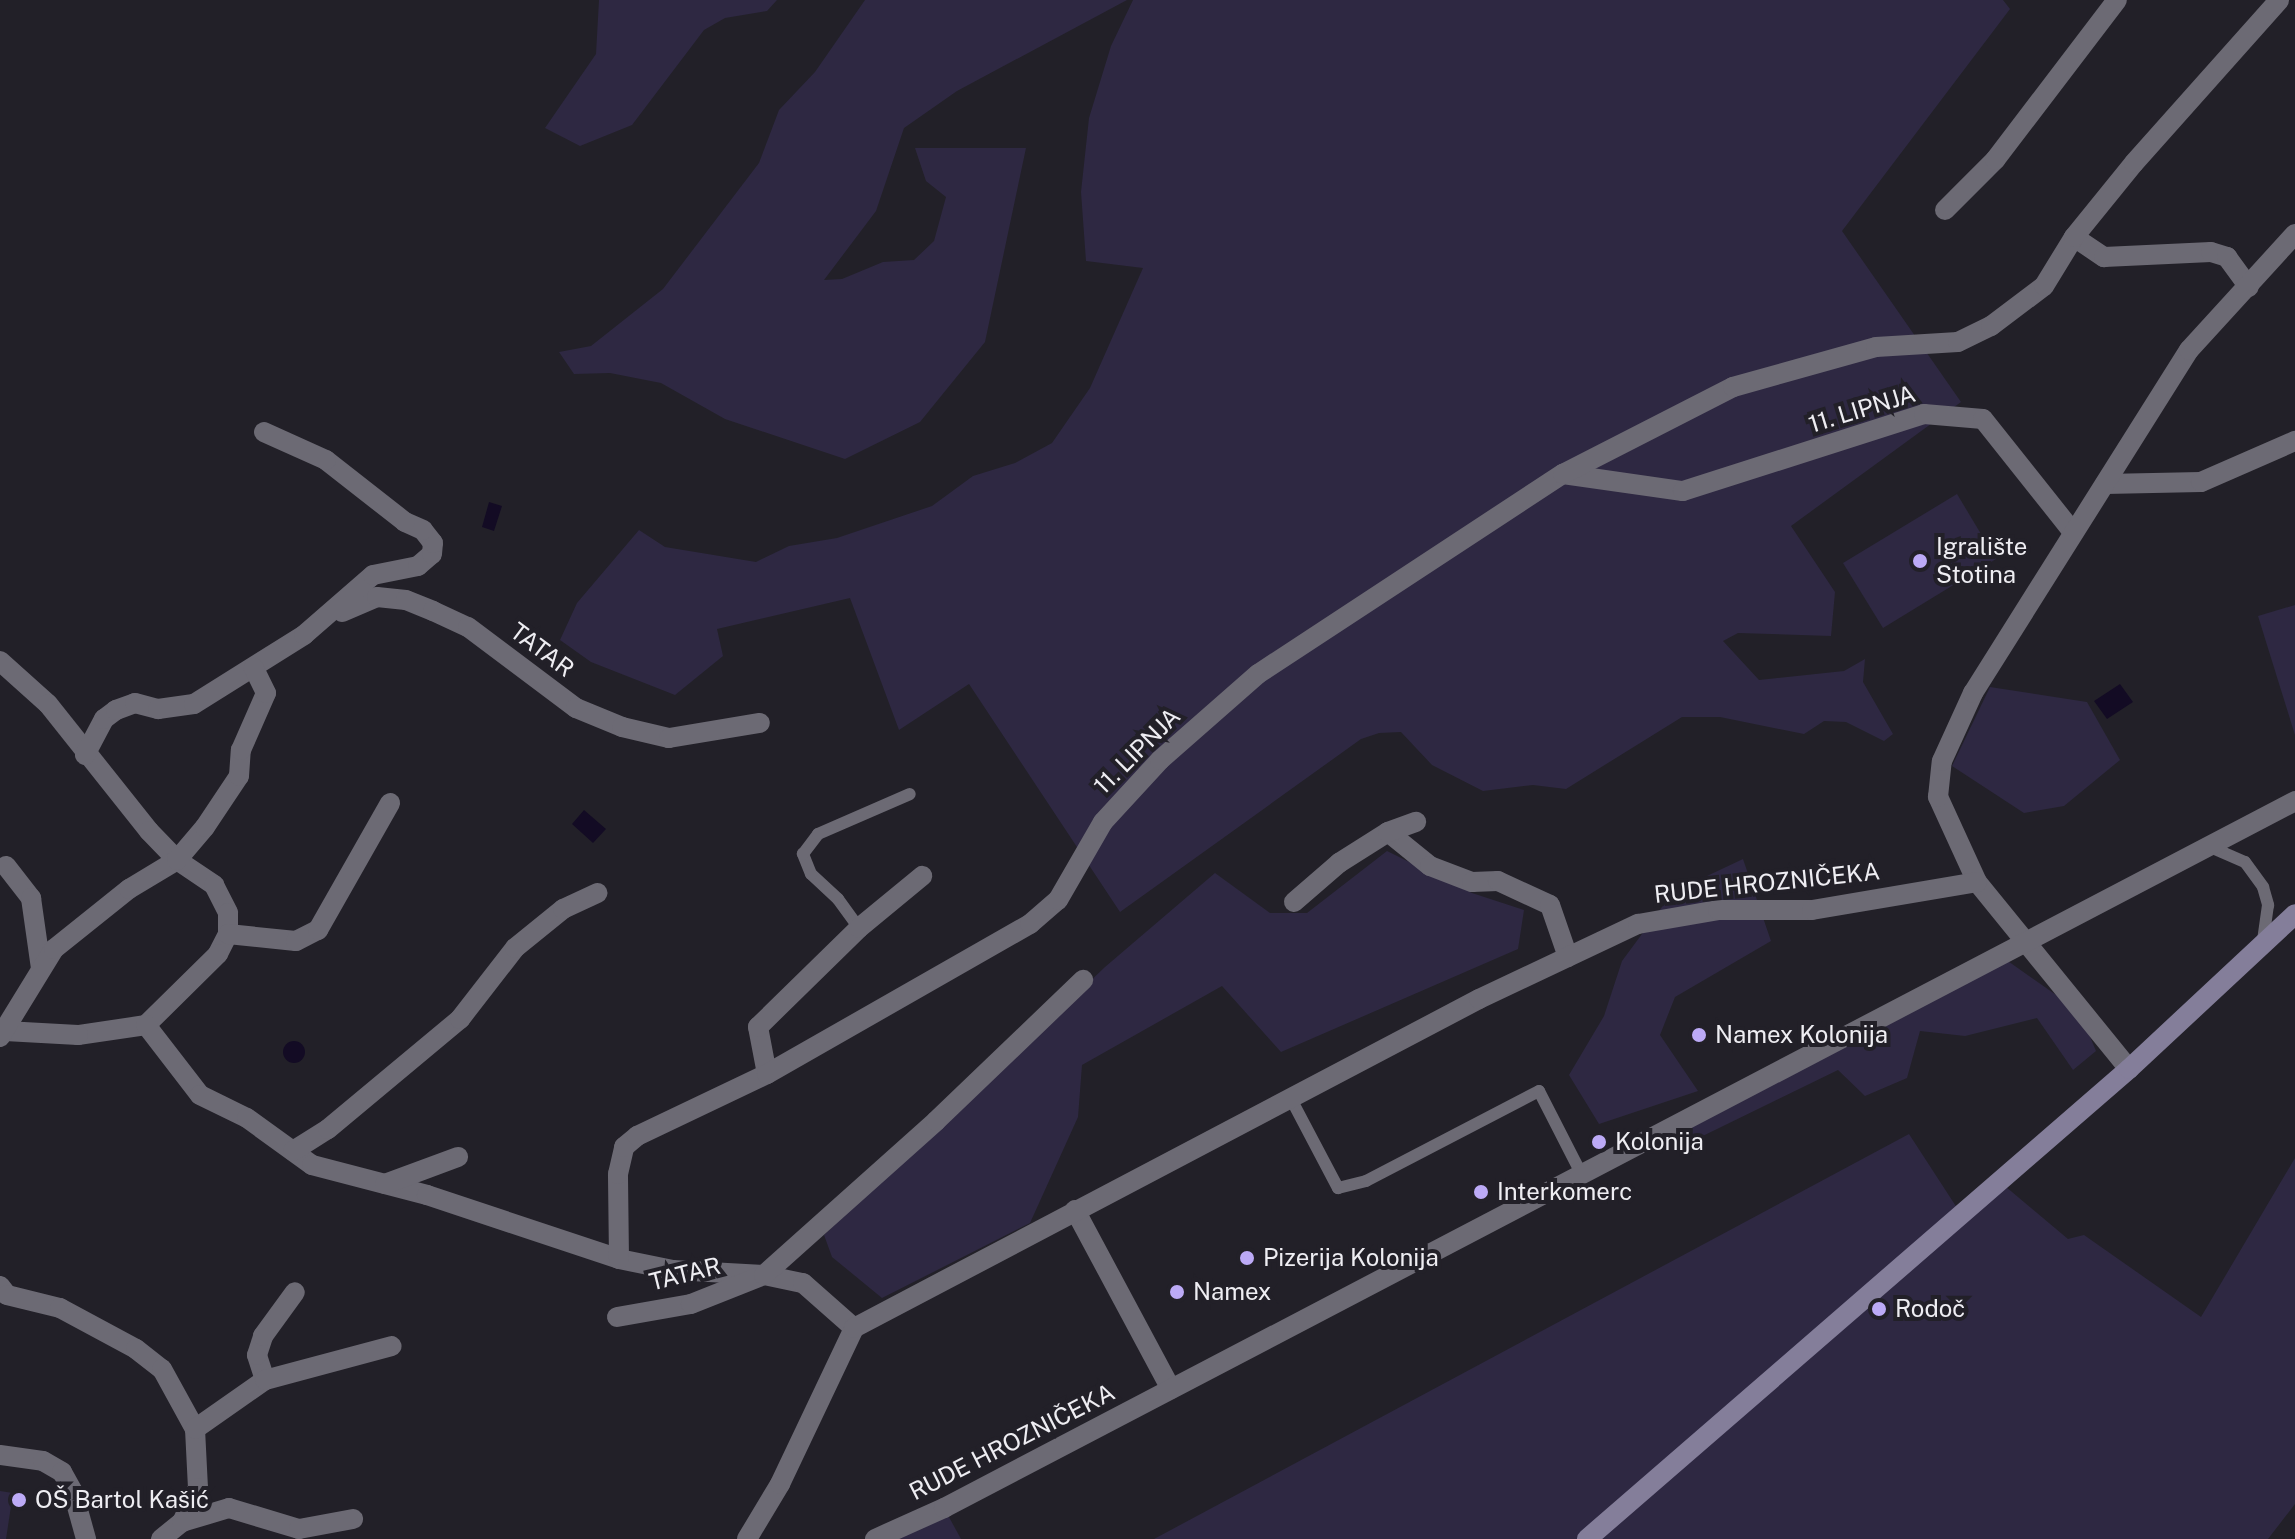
<!DOCTYPE html>
<meta charset="utf-8">
<style>
body{margin:0}
#map{position:relative;width:2295px;height:1539px;overflow:hidden;background:#222028;font-family:"Public Sans",sans-serif}
div>[style]{position:absolute}
[style*='--x']{left:calc(var(--x)*1px);top:calc(var(--y)*1px);width:calc(var(--w)*1px);rotate:calc(var(--a)*1deg)}
.green>*{inset:0;background:#2e2842}
.water>*{inset:0;background:#130b24}
.round{border-radius:50%}
.service>*{height:12px;margin:-6px;padding:0 6px;transform-origin:6px;border-radius:6px;background:#6c6a74}
.minor>*{height:20px;margin:-10px;padding:0 10px;transform-origin:10px;border-radius:10px;background:#6c6a74}
.secondary>*{height:20px;margin:-10px;padding:0 10px;transform-origin:10px;border-radius:10px;background:#847e9a}
.dots>*{width:22px;height:22px;translate:-50% -50%;box-sizing:border-box;border:4px solid #222028;border-radius:50%}
span{translate:-50% -50%;white-space:nowrap;text-align:center;line-height:1.15;-webkit-text-stroke:8px #222028;paint-order:stroke}
.street-label{font-size:24px;color:#eeedf2}
.poi-label{font-size:24px;color:#eeedf2}
.left{translate:0 -50%;text-align:left}
</style>
<div id="map">
<div class="green">
<i style="clip-path:polygon(599px 0,777px 0,767px 11px,725px 18px,704px 30px,632px 125px,580px 146px,545px 128px,596px 54px)"></i>
<i style="clip-path:polygon(865px 0,1127px 0,957px 91px,904px 128px,876px 211px,824px 280px,842px 279px,883px 262px,914px 260px,934px 241px,946px 197px,926px 181px,915px 148px,1026px 148px,985px 342px,920px 422px,845px 459px,725px 419px,661px 383px,610px 373px,574px 374px,559px 352px,591px 346px,663px 289px,759px 163px,779px 110px,815px 72px)"></i>
<i style="clip-path:polygon(1133px 0,2003px 0,2010px 9px,1842px 231px,1961px 402px,1791px 526px,1835px 592px,1831px 636px,1738px 633px,1723px 641px,1759px 680px,1844px 671px,1865px 659px,1863px 682px,1893px 734px,1884px 741px,1846px 722px,1824px 721px,1804px 734px,1720px 717px,1682px 717px,1566px 789px,1533px 785px,1483px 791px,1432px 765px,1401px 732px,1379px 733px,1361px 739px,1120px 912px,969px 684px,899px 730px,850px 598px,717px 629px,723px 656px,675px 695px,591px 662px,560px 640px,577px 603px,639px 530px,665px 547px,756px 562px,789px 546px,837px 538px,932px 506px,973px 476px,1015px 463px,1052px 443px,1090px 388px,1143px 268px,1086px 261px,1081px 192px,1089px 118px,1111px 46px)"></i>
<i style="clip-path:polygon(1957px 494px,1996px 559px,1883px 628px,1843px 563px)"></i>
<i style="clip-path:polygon(2295px 605px,2295px 735px,2258px 616px)"></i>
<i style="clip-path:polygon(1990px 687px,2087px 702px,2120px 760px,2064px 806px,2024px 813px,1952px 766px)"></i>
<i style="clip-path:polygon(1387px 851px,1472px 893px,1524px 910px,1518px 949px,1281px 1052px,1222px 986px,1082px 1065px,1078px 1117px,1030px 1223px,882px 1298px,832px 1257px,824px 1235px,1105px 967px,1215px 873px,1270px 913px,1307px 913px)"></i>
<i style="clip-path:polygon(1743px 859px,1771px 941px,1675px 997px,1660px 1035px,1698px 1091px,1599px 1124px,1569px 1075px,1604px 1016px,1622px 961px,1673px 892px)"></i>
<i style="clip-path:polygon(2005px 959px,2059px 997px,2086px 1027px,2096px 1051px,2073px 1070px,2037px 1018px,1965px 1036px,1920px 1031px,1907px 1078px,1865px 1096px,1838px 1070px,1672px 1151px,1675px 1136px)"></i>
<i style="clip-path:polygon(1909px 1134px,1961px 1214px,1999px 1181px,2068px 1239px,2084px 1235px,2201px 1317px,2295px 1158px,2295px 1504px,2268px 1539px,1154px 1539px)"></i>
<i style="clip-path:polygon(0 1491px,13px 1493px,6px 1539px,0 1539px)"></i>
<i style="clip-path:polygon(944px 1508px,961px 1539px,875px 1539px)"></i>
</div>
<div class="water">
<i style="clip-path:polygon(489px 502px,502px 506px,494px 531px,482px 527px)"></i>
<i style="clip-path:polygon(2120px 684px,2133px 702px,2107px 719px,2094px 701px)"></i>
<i style="clip-path:polygon(584px 810px,606px 829px,593px 843px,572px 824px)"></i>
<i class="round" style="left:283px;top:1041px;width:22px;height:22px"></i>
</div>
<div class="service">
<i style="--x:2208;--y:846;--w:40;--a:23.4"></i>
<i style="--x:2245;--y:862;--w:31;--a:54"></i>
<i style="--x:2263;--y:887;--w:19;--a:74"></i>
<i style="--x:2268;--y:905;--w:37;--a:98"></i>
<i style="--x:859;--y:928;--w:36;--a:-126"></i>
<i style="--x:838;--y:899;--w:37;--a:-137"></i>
<i style="--x:811;--y:874;--w:22;--a:-112"></i>
<i style="--x:803;--y:854;--w:25;--a:-53"></i>
<i style="--x:818;--y:834;--w:100;--a:-23.5"></i>
<i style="--x:1290;--y:1097;--w:103;--a:62.2"></i>
<i style="--x:1338;--y:1188;--w:29;--a:-14"></i>
<i style="--x:1366;--y:1181;--w:195;--a:-27.5"></i>
<i style="--x:1539;--y:1091;--w:94;--a:62.9"></i>
</div>
<div class="minor">
<i style="--x:1945;--y:210;--w:71;--a:-45"></i>
<i style="--x:1995;--y:160;--w:201;--a:-52.7"></i>
<i style="--x:2074;--y:237;--w:36;--a:34"></i>
<i style="--x:2104;--y:257;--w:107;--a:-2.7"></i>
<i style="--x:2211;--y:252;--w:17;--a:17"></i>
<i style="--x:2227;--y:257;--w:37;--a:54"></i>
<i style="--x:1563;--y:474;--w:121;--a:8.1"></i>
<i style="--x:1683;--y:491;--w:253;--a:-17.7"></i>
<i style="--x:1924;--y:414;--w:59;--a:4.8"></i>
<i style="--x:1983;--y:419;--w:143;--a:51.5"></i>
<i style="--x:2105;--y:484;--w:96;--a:-1.2"></i>
<i style="--x:2201;--y:482;--w:103;--a:-23.6"></i>
<i style="--x:342;--y:612;--w:38;--a:-23"></i>
<i style="--x:377;--y:597;--w:29;--a:6"></i>
<i style="--x:406;--y:600;--w:29;--a:22"></i>
<i style="--x:433;--y:611;--w:38;--a:25"></i>
<i style="--x:468;--y:627;--w:135;--a:36.9"></i>
<i style="--x:576;--y:708;--w:50;--a:22.4"></i>
<i style="--x:622;--y:727;--w:48;--a:13.2"></i>
<i style="--x:669;--y:738;--w:92;--a:-9.4"></i>
<i style="--x:0;--y:661;--w:64;--a:41.9"></i>
<i style="--x:48;--y:704;--w:162;--a:51.5"></i>
<i style="--x:149;--y:831;--w:40;--a:46"></i>
<i style="--x:177;--y:860;--w:45;--a:34"></i>
<i style="--x:214;--y:885;--w:31;--a:63"></i>
<i style="--x:228;--y:913;--w:21;--a:90"></i>
<i style="--x:228;--y:934;--w:22;--a:117"></i>
<i style="--x:218;--y:954;--w:101;--a:135.4"></i>
<i style="--x:146;--y:1025;--w:69;--a:171.6"></i>
<i style="--x:78;--y:1035;--w:73;--a:-176.9"></i>
<i style="--x:85;--y:755;--w:41;--a:-62.2"></i>
<i style="--x:104;--y:719;--w:15;--a:-37"></i>
<i style="--x:116;--y:710;--w:20;--a:-20"></i>
<i style="--x:135;--y:703;--w:24;--a:15"></i>
<i style="--x:158;--y:709;--w:36;--a:-8"></i>
<i style="--x:194;--y:704;--w:130;--a:-32.1"></i>
<i style="--x:304;--y:635;--w:91;--a:-41"></i>
<i style="--x:373;--y:575;--w:46;--a:-11.3"></i>
<i style="--x:418;--y:566;--w:18;--a:-41"></i>
<i style="--x:432;--y:554;--w:11;--a:-85"></i>
<i style="--x:433;--y:543;--w:16;--a:-128"></i>
<i style="--x:423;--y:530;--w:20;--a:-156"></i>
<i style="--x:405;--y:522;--w:100;--a:-141.9"></i>
<i style="--x:326;--y:460;--w:68;--a:-155.7"></i>
<i style="--x:1388;--y:832;--w:54;--a:39"></i>
<i style="--x:1430;--y:866;--w:45;--a:20.9"></i>
<i style="--x:1472;--y:882;--w:26;--a:-2"></i>
<i style="--x:1498;--y:881;--w:57;--a:24.8"></i>
<i style="--x:1550;--y:905;--w:55;--a:70.9"></i>
<i style="--x:6;--y:866;--w:41;--a:52"></i>
<i style="--x:31;--y:898;--w:71;--a:81.9"></i>
<i style="--x:1294;--y:902;--w:60;--a:-40.9"></i>
<i style="--x:1339;--y:863;--w:58;--a:-32.3"></i>
<i style="--x:1388;--y:832;--w:30;--a:-20"></i>
<i style="--x:228;--y:934;--w:68;--a:5.9"></i>
<i style="--x:296;--y:941;--w:25;--a:-27"></i>
<i style="--x:318;--y:930;--w:146;--a:-60.4"></i>
<i style="--x:146;--y:1025;--w:88;--a:52.4"></i>
<i style="--x:200;--y:1095;--w:52;--a:26.1"></i>
<i style="--x:247;--y:1118;--w:80;--a:35.9"></i>
<i style="--x:312;--y:1165;--w:119;--a:14.6"></i>
<i style="--x:427;--y:1195;--w:202;--a:18.4"></i>
<i style="--x:619;--y:1259;--w:55;--a:11.5"></i>
<i style="--x:673;--y:1270;--w:91;--a:3.1"></i>
<i style="--x:764;--y:1275;--w:40;--a:12"></i>
<i style="--x:803;--y:1283;--w:68;--a:41.4"></i>
<i style="--x:0;--y:1037;--w:103;--a:-58.5"></i>
<i style="--x:54;--y:949;--w:96;--a:-38.7"></i>
<i style="--x:129;--y:889;--w:56;--a:-31.1"></i>
<i style="--x:177;--y:860;--w:43;--a:-49.7"></i>
<i style="--x:205;--y:827;--w:61;--a:-56.3"></i>
<i style="--x:239;--y:776;--w:26;--a:-86"></i>
<i style="--x:241;--y:750;--w:62;--a:-66.3"></i>
<i style="--x:266;--y:693;--w:28;--a:-116"></i>
<i style="--x:2129;--y:1069;--w:241;--a:-129.1"></i>
<i style="--x:1977;--y:882;--w:94;--a:-114.6"></i>
<i style="--x:1938;--y:797;--w:36;--a:-84"></i>
<i style="--x:1942;--y:761;--w:75;--a:-65.5"></i>
<i style="--x:1973;--y:693;--w:405;--a:-57.8"></i>
<i style="--x:2189;--y:350;--w:157;--a:-47.6"></i>
<i style="--x:767;--y:1074;--w:48;--a:-100.8"></i>
<i style="--x:758;--y:1027;--w:141;--a:-44.4"></i>
<i style="--x:859;--y:928;--w:82;--a:-39.5"></i>
<i style="--x:293;--y:1151;--w:41;--a:-32.2"></i>
<i style="--x:328;--y:1129;--w:172;--a:-39.8"></i>
<i style="--x:460;--y:1019;--w:90;--a:-52.2"></i>
<i style="--x:515;--y:948;--w:62;--a:-39.1"></i>
<i style="--x:563;--y:909;--w:38;--a:-25"></i>
<i style="--x:385;--y:1184;--w:78;--a:-20.3"></i>
<i style="--x:1075;--y:1210;--w:203;--a:61.8"></i>
<i style="--x:619;--y:1259;--w:85;--a:-90.7"></i>
<i style="--x:618;--y:1174;--w:28;--a:-77"></i>
<i style="--x:624;--y:1147;--w:17;--a:-40"></i>
<i style="--x:637;--y:1136;--w:144;--a:-25.5"></i>
<i style="--x:767;--y:1074;--w:303;--a:-29.7"></i>
<i style="--x:1030;--y:924;--w:37;--a:-41"></i>
<i style="--x:1058;--y:900;--w:90;--a:-60"></i>
<i style="--x:1103;--y:822;--w:84;--a:-47.4"></i>
<i style="--x:1160;--y:760;--w:130;--a:-41.3"></i>
<i style="--x:1258;--y:674;--w:365;--a:-33.3"></i>
<i style="--x:1563;--y:474;--w:191;--a:-27.1"></i>
<i style="--x:1733;--y:387;--w:148;--a:-15.6"></i>
<i style="--x:1876;--y:347;--w:82;--a:-3.5"></i>
<i style="--x:1958;--y:342;--w:37;--a:-26"></i>
<i style="--x:1991;--y:326;--w:66;--a:-37"></i>
<i style="--x:2044;--y:286;--w:57;--a:-58.5"></i>
<i style="--x:2074;--y:237;--w:95;--a:-51"></i>
<i style="--x:2134;--y:163;--w:218;--a:-48.3"></i>
<i style="--x:0;--y:1286;--w:11;--a:52"></i>
<i style="--x:7;--y:1295;--w:55;--a:13.8"></i>
<i style="--x:60;--y:1308;--w:86;--a:28.3"></i>
<i style="--x:136;--y:1349;--w:33;--a:38"></i>
<i style="--x:162;--y:1369;--w:68;--a:61.2"></i>
<i style="--x:195;--y:1429;--w:59;--a:87.1"></i>
<i style="--x:198;--y:1488;--w:38;--a:115"></i>
<i style="--x:617;--y:1317;--w:75;--a:-10"></i>
<i style="--x:691;--y:1304;--w:79;--a:-21.7"></i>
<i style="--x:764;--y:1275;--w:231;--a:-41.8"></i>
<i style="--x:936;--y:1121;--w:204;--a:-43.8"></i>
<i style="--x:265;--y:1380;--w:26;--a:-108"></i>
<i style="--x:257;--y:1355;--w:20;--a:-72"></i>
<i style="--x:263;--y:1336;--w:54;--a:-54"></i>
<i style="--x:195;--y:1429;--w:85;--a:-35"></i>
<i style="--x:265;--y:1380;--w:131;--a:-15"></i>
<i style="--x:0;--y:1455;--w:43;--a:7.9"></i>
<i style="--x:43;--y:1461;--w:22;--a:30"></i>
<i style="--x:62;--y:1472;--w:23;--a:61"></i>
<i style="--x:73;--y:1492;--w:49;--a:74.5"></i>
<i style="--x:161;--y:1539;--w:27;--a:-39"></i>
<i style="--x:182;--y:1522;--w:49;--a:-16.6"></i>
<i style="--x:229;--y:1508;--w:73;--a:16.7"></i>
<i style="--x:299;--y:1529;--w:55;--a:-10.5"></i>
<i style="--x:747;--y:1539;--w:64;--a:-59"></i>
<i style="--x:780;--y:1484;--w:173;--a:-64.6"></i>
<i style="--x:854;--y:1328;--w:706;--a:-27.76"></i>
<i style="--x:1479;--y:999;--w:176;--a:-25.3"></i>
<i style="--x:1638;--y:924;--w:81;--a:-9.9"></i>
<i style="--x:1718;--y:910;--w:94;--a:0"></i>
<i style="--x:1812;--y:910;--w:167;--a:-9.6"></i>
<i style="--x:875;--y:1539;--w:76;--a:-24.2"></i>
<i style="--x:944;--y:1508;--w:1525;--a:-27.62"></i>
</div>
<div class="secondary">
<i style="--x:1587;--y:1539;--w:717;--a:-40.93"></i>
<i style="--x:2129;--y:1069;--w:227;--a:-43"></i>
</div>
<div class="dots">
<i style="left:1920px;top:561px;background:#bcaaf6"></i>
<i style="left:1699px;top:1035px;background:#bcaaf6"></i>
<i style="left:1599px;top:1142px;background:#bcaaf6"></i>
<i style="left:1481px;top:1192px;background:#bcaaf6"></i>
<i style="left:1247px;top:1258px;background:#bcaaf6"></i>
<i style="left:1177px;top:1292px;background:#bcaaf6"></i>
<i style="left:1879px;top:1309px;background:#bcaaf6"></i>
<i style="left:19px;top:1500px;background:#bcaaf6"></i>
</div>
<div class="street-label">
<span style="left:1862px;top:409px;rotate:-17deg">11. LIPNJA</span>
<span style="left:542px;top:650px;rotate:37deg">TATAR</span>
<span style="left:1137px;top:751px;rotate:-45deg">11. LIPNJA</span>
<span style="left:1767px;top:883px;rotate:-6deg">RUDE HROZNIČEKA</span>
<span style="left:685px;top:1274px;rotate:-14deg">TATAR</span>
<span style="left:1012px;top:1442px;rotate:-27deg">RUDE HROZNIČEKA</span>
</div>
<div class="poi-label">
<span class="left" style="left:1936px;top:561px">Igralište<br>Stotina</span>
<span class="left" style="left:1715px;top:1035px">Namex Kolonija</span>
<span class="left" style="left:1615px;top:1142px">Kolonija</span>
<span class="left" style="left:1497px;top:1192px">Interkomerc</span>
<span class="left" style="left:1263px;top:1258px">Pizerija Kolonija</span>
<span class="left" style="left:1193px;top:1292px">Namex</span>
<span class="left" style="left:1895px;top:1309px">Rodoč</span>
<span class="left" style="left:35px;top:1500px">OŠ Bartol Kašić</span>
</div>
</div>
